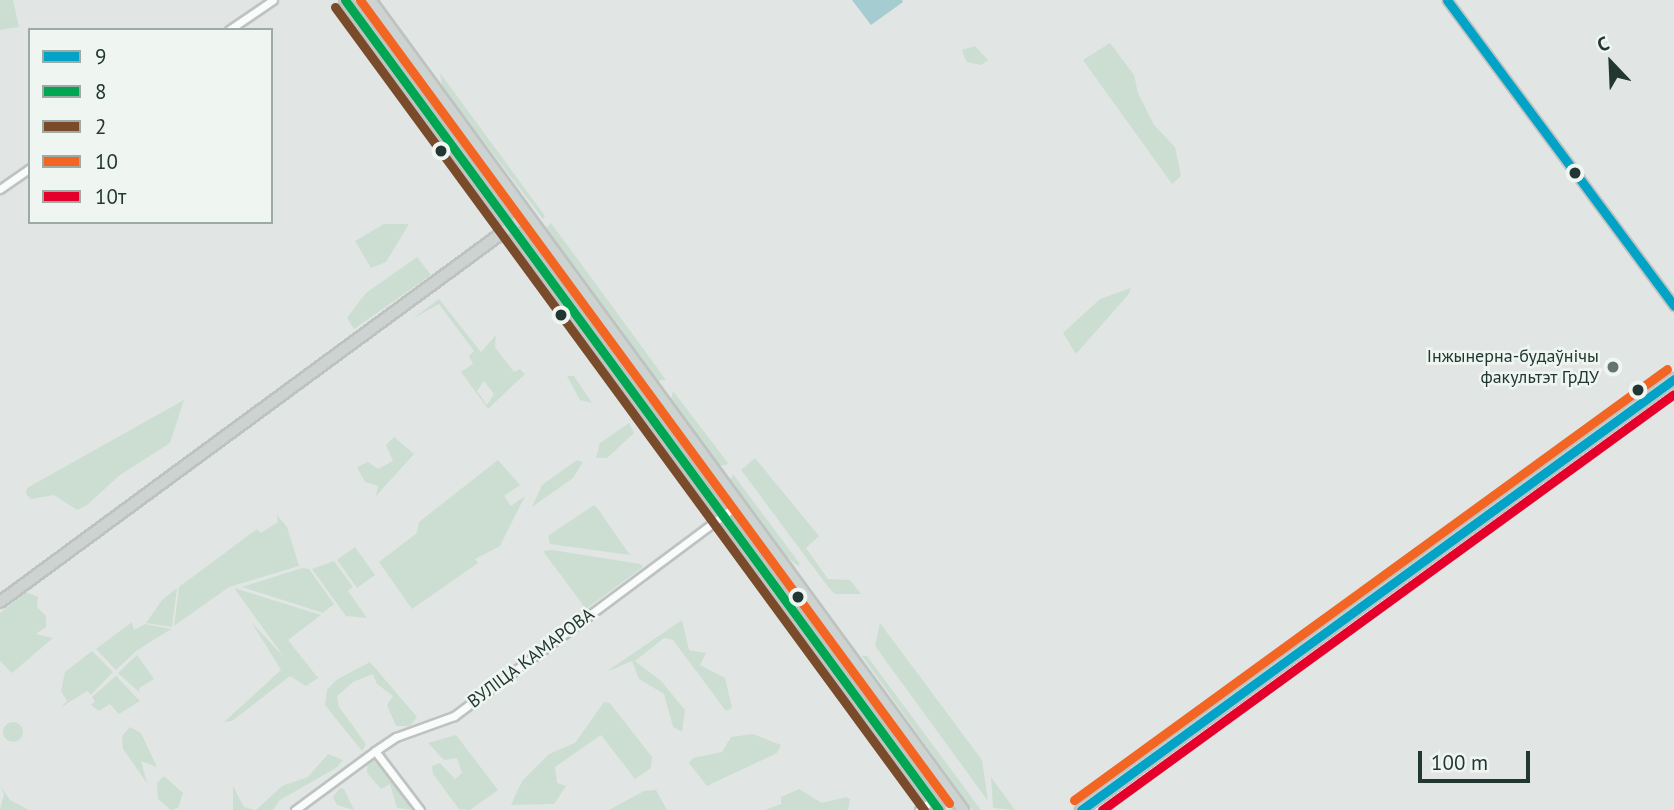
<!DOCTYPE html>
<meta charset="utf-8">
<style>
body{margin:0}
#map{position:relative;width:1674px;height:810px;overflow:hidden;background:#e1e6e4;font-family:"PT Sans",sans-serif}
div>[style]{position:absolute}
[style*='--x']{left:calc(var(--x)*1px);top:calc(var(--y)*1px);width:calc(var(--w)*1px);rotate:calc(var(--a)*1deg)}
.green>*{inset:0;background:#cbded1}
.round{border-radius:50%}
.water>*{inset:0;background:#a5ccd1}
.roads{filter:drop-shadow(2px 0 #bec3c1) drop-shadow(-2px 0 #bec3c1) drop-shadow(0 2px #bec3c1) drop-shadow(0 -2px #bec3c1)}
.minor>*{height:7px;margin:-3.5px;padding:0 3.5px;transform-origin:3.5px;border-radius:3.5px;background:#fafbfb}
.major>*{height:10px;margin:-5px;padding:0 5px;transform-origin:5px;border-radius:5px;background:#cdd3d1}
.bus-1>*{height:9px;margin:-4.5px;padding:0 4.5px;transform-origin:4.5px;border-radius:4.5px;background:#02a3c6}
.bus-2>*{height:9px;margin:-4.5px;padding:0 4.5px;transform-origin:4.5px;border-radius:4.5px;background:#00a651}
.bus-3>*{height:9px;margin:-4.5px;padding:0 4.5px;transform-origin:4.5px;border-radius:4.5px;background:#7a4b2a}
.bus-4>*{height:9px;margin:-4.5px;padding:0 4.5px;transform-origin:4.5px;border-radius:4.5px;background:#f26522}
.bus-5>*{height:9px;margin:-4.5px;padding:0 4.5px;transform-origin:4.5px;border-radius:4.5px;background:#e4002b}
.dots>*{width:19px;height:19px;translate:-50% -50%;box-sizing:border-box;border:4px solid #eff6f2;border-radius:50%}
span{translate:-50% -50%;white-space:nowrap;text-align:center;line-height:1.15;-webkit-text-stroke:5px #eff6f2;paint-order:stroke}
.poi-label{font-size:18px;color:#223731}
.right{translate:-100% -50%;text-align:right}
.street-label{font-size:18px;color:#223731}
.legend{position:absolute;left:28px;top:28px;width:245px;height:196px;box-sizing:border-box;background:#eff6f2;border:2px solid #9daaa5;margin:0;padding:9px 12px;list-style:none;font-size:21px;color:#223731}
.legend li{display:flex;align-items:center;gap:14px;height:35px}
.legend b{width:35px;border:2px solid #9daaa5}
.north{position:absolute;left:1576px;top:28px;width:70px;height:70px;-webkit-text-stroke:5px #eff6f2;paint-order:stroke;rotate:337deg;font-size:19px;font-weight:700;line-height:28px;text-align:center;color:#223731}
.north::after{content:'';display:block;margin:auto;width:24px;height:32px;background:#223731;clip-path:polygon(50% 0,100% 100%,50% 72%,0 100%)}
.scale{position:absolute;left:1418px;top:751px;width:112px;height:32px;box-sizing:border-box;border:4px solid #223731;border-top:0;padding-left:9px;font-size:21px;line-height:24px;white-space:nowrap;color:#223731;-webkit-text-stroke:5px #eff6f2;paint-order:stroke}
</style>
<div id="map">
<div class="green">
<i style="clip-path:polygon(0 0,13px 0,19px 27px,0 30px)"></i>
<i style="clip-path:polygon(354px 0,359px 0,510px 211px)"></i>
<i style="clip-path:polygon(1110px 43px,1134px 75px,1138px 93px,1154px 125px,1175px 147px,1181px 176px,1172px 184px,1083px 60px)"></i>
<i style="clip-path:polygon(975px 46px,988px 60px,981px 65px,967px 62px,964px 56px,962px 50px)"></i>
<i style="clip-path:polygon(440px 73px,545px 216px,543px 219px,442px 87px)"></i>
<i style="clip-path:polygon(551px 223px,642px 347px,666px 380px,656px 381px,562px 252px,545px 229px)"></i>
<i style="clip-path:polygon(384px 224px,409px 224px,386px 262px,371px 268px,355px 241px)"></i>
<i style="clip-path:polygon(532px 235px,726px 499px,725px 502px,528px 238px)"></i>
<i style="clip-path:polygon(417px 257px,431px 275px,354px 329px,347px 318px,366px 293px)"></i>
<i style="clip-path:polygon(1131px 288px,1128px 295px,1076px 354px,1063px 333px,1100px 299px)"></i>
<i style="clip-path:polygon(evenodd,439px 299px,481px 352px,496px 335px,495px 347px,514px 372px,520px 369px,525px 374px,488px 409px,461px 372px,473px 364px,469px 356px,474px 351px,439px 304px,412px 319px,439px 299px,484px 381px,494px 394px,487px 405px,477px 391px,484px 381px)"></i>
<i style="clip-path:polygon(579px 341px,590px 349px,631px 406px,628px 408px)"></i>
<i style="clip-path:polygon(567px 376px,574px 376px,592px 403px,580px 400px)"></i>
<i style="clip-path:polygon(673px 391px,728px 463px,726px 465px,718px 466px,671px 401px)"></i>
<i style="clip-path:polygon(184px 400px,170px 443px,120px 475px,87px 505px,77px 510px,54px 495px,31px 499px,26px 494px,27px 488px)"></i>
<i style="clip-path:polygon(641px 417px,666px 452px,666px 462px,636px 420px)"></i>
<i style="clip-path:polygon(629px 423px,634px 433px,607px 458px,596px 458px,600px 443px)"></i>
<i style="clip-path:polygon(394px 437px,414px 454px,376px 496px,378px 486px,365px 482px,357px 467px,368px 462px,378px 469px,393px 461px,386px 445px)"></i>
<i style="clip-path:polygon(755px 458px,819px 536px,806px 548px,828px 579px,850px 580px,861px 594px,835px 594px,829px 588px,741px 470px)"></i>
<i style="clip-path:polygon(498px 460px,520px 485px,504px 496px,511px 506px,525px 496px,500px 546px,475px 559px,478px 563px,412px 609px,379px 562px,417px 533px,419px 522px)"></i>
<i style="clip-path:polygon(577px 460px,583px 462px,573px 478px,532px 507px,542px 485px)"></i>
<i style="clip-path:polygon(733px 474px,800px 564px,798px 566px,782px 553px,730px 481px)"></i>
<i style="clip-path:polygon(594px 505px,598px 509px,630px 555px,550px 544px,548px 536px)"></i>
<i style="clip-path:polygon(277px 515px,287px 527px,299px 566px,229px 587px,174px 626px,179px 587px,257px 529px,261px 533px,278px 522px)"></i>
<i style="clip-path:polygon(747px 525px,957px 810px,950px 810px,743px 528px)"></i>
<i style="clip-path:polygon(722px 527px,757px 574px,755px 580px,717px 528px)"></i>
<i style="clip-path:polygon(355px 547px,375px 575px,357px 588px,337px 560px)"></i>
<i style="clip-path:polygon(552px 550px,640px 564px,643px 567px,586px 609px,543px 551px)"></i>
<i style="clip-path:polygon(334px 561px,353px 587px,348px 591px,367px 618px,346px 616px,312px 569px)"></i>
<i style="clip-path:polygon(302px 568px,309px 569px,334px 604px,323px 613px,242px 587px)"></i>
<i style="clip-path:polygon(177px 588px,172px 627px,146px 623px,162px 600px)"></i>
<i style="clip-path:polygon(234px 588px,321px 615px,288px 640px,318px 678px,306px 686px,290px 676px,232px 721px,224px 722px,281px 670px,252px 623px,284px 657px)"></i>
<i style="clip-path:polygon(26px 592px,38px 597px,37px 607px,46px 616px,46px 627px,36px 634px,53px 638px,12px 673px,0 661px,0 613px)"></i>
<i style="clip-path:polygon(682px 620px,689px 650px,706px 653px,700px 665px,725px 678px,732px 708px,726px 711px,673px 640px,664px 638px,635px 661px,661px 681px,685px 710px,682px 732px,673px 727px,664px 694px,639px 679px,632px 661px,606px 672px)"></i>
<i style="clip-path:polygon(132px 622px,134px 630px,145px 624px,171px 629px,136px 651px,116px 670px,96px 649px)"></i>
<i style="clip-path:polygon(880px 623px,982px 760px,988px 801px,875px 646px)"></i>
<i style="clip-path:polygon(92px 651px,113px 672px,91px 695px,87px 691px,60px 708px,67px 701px,61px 691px,65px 672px)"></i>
<i style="clip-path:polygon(137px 655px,154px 679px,139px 688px,140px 693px,118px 673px)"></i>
<i style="clip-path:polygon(862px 656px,867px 656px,981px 810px,972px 810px)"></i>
<i style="clip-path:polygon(370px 662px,417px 717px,410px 726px,396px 726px,387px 705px,393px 696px,377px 684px,373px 674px,353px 682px,337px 696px,339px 707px,366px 744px,362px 751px,325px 705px,327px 690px,336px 680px)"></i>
<i style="clip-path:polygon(116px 676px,140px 701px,119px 714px,110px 704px,99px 711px,91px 705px,95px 701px,92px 697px)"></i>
<i style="clip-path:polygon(604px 702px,610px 703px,652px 757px,651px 768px,635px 779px,601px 735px,555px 767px,557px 783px,566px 786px,554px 804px,511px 805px,522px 781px,549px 754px,575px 743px)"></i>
<i class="round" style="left:3px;top:722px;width:20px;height:20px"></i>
<i style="clip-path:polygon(130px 727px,141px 733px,157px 767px,141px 761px,147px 783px,123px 749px,122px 736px)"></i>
<i style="clip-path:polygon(753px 734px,781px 745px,777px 753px,707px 786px,689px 763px,693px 758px,722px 752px,731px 737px)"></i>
<i style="clip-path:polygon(456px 735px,498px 790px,470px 810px,459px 809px,433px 774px,432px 766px,440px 763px,455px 779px,462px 773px,457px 758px,444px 760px,428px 743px)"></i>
<i style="clip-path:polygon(328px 754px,343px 760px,336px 768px,280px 800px,273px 810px,256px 810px,282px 786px,308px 777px)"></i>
<i style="clip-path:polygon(368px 758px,383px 763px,416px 810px,397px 808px,390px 784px,381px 789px,367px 773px)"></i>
<i style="clip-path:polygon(164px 776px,183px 793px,178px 808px,171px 810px,158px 799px,157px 783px)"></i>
<i style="clip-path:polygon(991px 777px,1015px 810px,993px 808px)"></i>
<i style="clip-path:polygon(0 785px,10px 800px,29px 810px,0 810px,4px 794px)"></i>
<i style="clip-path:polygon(233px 786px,244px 807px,255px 810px,233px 810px)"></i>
<i style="clip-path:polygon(340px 788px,344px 789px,354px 810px,337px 805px,333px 797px)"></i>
<i style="clip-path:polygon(799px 789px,822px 803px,846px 797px,850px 799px,848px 810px,765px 810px,781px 804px,781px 797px)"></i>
<i style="clip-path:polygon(656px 790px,667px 810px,609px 810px,644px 791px)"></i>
</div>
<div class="water">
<i style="clip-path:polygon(852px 0,902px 0,903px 2px,871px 25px)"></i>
</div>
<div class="roads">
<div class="minor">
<i style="--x:1447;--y:0;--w:381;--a:53.4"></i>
<i style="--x:229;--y:30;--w:53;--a:-34.3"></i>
<i style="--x:0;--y:189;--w:37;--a:-35"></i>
<i style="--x:295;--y:810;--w:99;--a:-36.4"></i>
<i style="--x:420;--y:810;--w:74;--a:-127.3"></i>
<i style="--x:375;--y:751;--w:25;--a:-34"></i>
<i style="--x:396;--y:737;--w:62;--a:-19.9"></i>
<i style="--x:454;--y:716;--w:353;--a:-36.7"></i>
<i style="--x:919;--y:810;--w:16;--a:-35"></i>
</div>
<div class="major">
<i style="--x:345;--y:0;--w:1004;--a:53.75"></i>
<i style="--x:370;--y:0;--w:1004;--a:53.79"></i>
<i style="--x:0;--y:602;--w:652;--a:-36.32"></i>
<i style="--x:1081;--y:810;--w:733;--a:-36.01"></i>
</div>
</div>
<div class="bus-1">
<i style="--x:1447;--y:0;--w:381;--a:53.4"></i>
<i style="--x:1081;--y:810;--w:733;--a:-36.01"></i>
</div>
<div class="bus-2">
<i style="--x:345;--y:0;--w:1004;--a:53.75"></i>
</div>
<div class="bus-3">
<i style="--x:335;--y:7;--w:996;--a:53.74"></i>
</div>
<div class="bus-4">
<i style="--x:360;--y:0;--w:996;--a:53.74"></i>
<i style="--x:1074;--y:800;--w:733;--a:-36.01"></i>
</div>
<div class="bus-5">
<i style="--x:1102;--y:810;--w:707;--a:-36.03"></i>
</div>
<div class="dots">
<i style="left:441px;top:151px;background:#223731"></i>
<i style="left:1575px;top:173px;background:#223731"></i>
<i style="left:561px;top:315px;background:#223731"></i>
<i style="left:1613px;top:367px;background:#657470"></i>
<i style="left:1638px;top:390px;background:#223731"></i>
<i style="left:798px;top:597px;background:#223731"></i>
</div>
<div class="poi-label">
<span class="right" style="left:1599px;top:367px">Інжынерна-будаўнічы<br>факультэт ГрДУ</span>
</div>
<div class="street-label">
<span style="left:531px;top:658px;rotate:-37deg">ВУЛІЦА КАМАРОВА</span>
</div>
<ul class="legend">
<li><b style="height:9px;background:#02a3c6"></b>9</li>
<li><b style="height:9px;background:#00a651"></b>8</li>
<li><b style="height:9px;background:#7a4b2a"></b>2</li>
<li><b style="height:9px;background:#f26522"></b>10</li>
<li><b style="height:9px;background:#e4002b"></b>10т</li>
</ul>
<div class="north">С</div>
<div class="scale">100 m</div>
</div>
